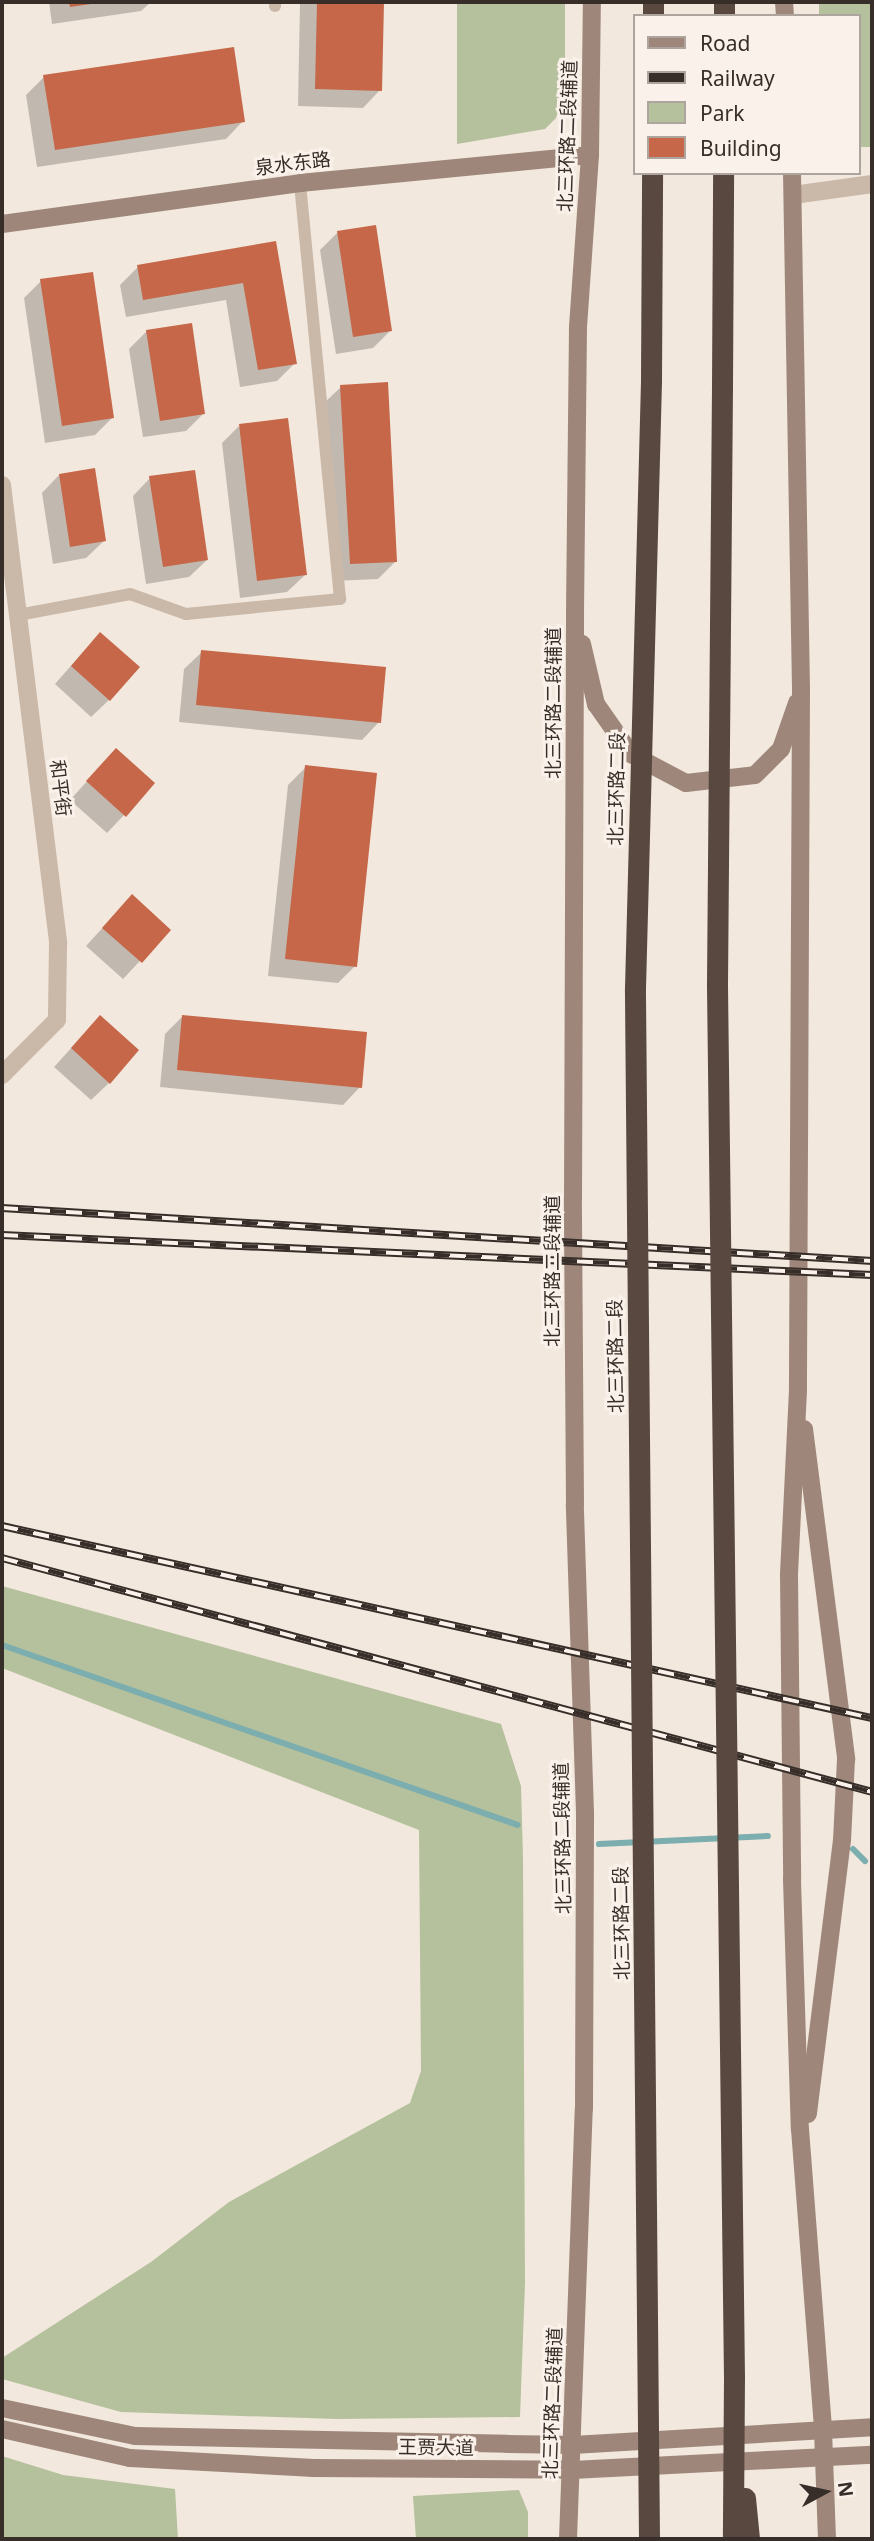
<!DOCTYPE html>
<meta charset="utf-8">
<style>
body{margin:0}
#map{position:relative;width:874px;height:2541px;overflow:hidden;background:#f2e8dd;font-family:"Noto Sans","Noto Sans SC",sans-serif}
div>[style]{position:absolute}
[style*='--x']{left:calc(var(--x)*1px);top:calc(var(--y)*1px);width:calc(var(--w)*1px);rotate:calc(var(--a)*1deg)}
.green>*{inset:0;background:#b5c19d}
.shadow>*{inset:0;background:#0003}
.stream>*{height:6px;margin:-3px;padding:0 3px;transform-origin:3px;border-radius:3px;background:#7cadaf}
.building>*{inset:0;background:#c56748}
.lane>*{height:12px;margin:-6px;padding:0 6px;transform-origin:6px;border-radius:6px;background:#cab8a9}
.street>*{height:18px;margin:-9px;padding:0 9px;transform-origin:9px;border-radius:9px;background:#cab8a9}
.secondary>*{height:18px;margin:-9px;padding:0 9px;transform-origin:9px;border-radius:9px;background:#9e877a}
.highway>*{height:21px;margin:-10.5px;padding:0 10.5px;transform-origin:10.5px;border-radius:10.5px;background:#584840}
.rail>*{height:8px;margin-top:-4px;transform-origin:0;background:repeating-linear-gradient(90deg,#faf2ea 0 16px,#372e29 0 32px);box-sizing:border-box;border-block:2px solid #372e29}
.highway-bridge>*{height:21px;margin:-10.5px;padding:0 10.5px;transform-origin:10.5px;border-radius:10.5px;background:#584840}
span{translate:-50% -50%;white-space:nowrap;text-align:center;line-height:1.15;-webkit-text-stroke:6px #faf2ea;paint-order:stroke}
.street-label{font-size:19px;color:#372e29}
.frame{position:absolute;inset:0;border:4px solid #372e29;pointer-events:none}
.legend{position:absolute;left:633px;top:14px;width:228px;height:161px;box-sizing:border-box;background:#faf2ea;border:2px solid #aca49d;margin:0;padding:9px 12px;list-style:none;font-size:21px;color:#372e29}
.legend li{display:flex;align-items:center;gap:14px;height:35px}
.legend b{width:35px;border:2px solid #aca49d}
.north{position:absolute;left:790px;top:2457px;width:70px;height:70px;-webkit-text-stroke:5px #faf2ea;paint-order:stroke;rotate:82deg;font-size:19px;font-weight:700;line-height:28px;text-align:center;color:#372e29}
.north::after{content:'';display:block;margin:auto;width:24px;height:32px;background:#372e29;clip-path:polygon(50% 0,100% 100%,50% 72%,0 100%)}
</style>
<div id="map">
<div class="green">
<i style="clip-path:polygon(457px 2px,565px 2px,565px 100px,556px 118px,545px 129px,457px 144px)"></i>
<i style="clip-path:polygon(819px 2px,872px 2px,872px 147px,858px 147px,858px 16px,819px 16px)"></i>
<i style="clip-path:polygon(2px 1586px,501px 1724px,521px 1786px,523px 1858px,525px 2283px,520px 2417px,337px 2419px,121px 2412px,2px 2379px,2px 2358px,151px 2262px,229px 2202px,410px 2103px,421px 2071px,419px 1830px,2px 1668px)"></i>
<i style="clip-path:polygon(2px 2456px,63px 2475px,175px 2489px,178px 2539px,2px 2539px)"></i>
<i style="clip-path:polygon(519px 2490px,528px 2512px,528px 2539px,416px 2539px,413px 2496px)"></i>
</div>
<div class="shadow">
<i style="clip-path:polygon(49px 2px,151px 2px,141px 11px,52px 24px)"></i>
<i style="clip-path:polygon(300px 2px,383px 2px,380px 90px,363px 108px,298px 106px)"></i>
<i style="clip-path:polygon(44px 77px,243px 121px,226px 139px,37px 167px,26px 95px)"></i>
<i style="clip-path:polygon(337px 233px,391px 330px,373px 348px,336px 354px,320px 250px)"></i>
<i style="clip-path:polygon(275px 243px,295px 363px,277px 381px,240px 387px,226px 300px,126px 317px,120px 285px,138px 267px)"></i>
<i style="clip-path:polygon(41px 281px,112px 418px,95px 435px,45px 443px,24px 298px)"></i>
<i style="clip-path:polygon(147px 331px,204px 413px,186px 431px,143px 437px,129px 349px)"></i>
<i style="clip-path:polygon(341px 387px,395px 562px,378px 579px,333px 581px,323px 404px)"></i>
<i style="clip-path:polygon(239px 426px,305px 575px,287px 592px,240px 598px,222px 443px)"></i>
<i style="clip-path:polygon(59px 475px,104px 541px,86px 558px,53px 564px,42px 493px)"></i>
<i style="clip-path:polygon(150px 478px,207px 560px,189px 577px,146px 584px,133px 496px)"></i>
<i style="clip-path:polygon(83px 652px,109px 700px,91px 717px,55px 684px)"></i>
<i style="clip-path:polygon(202px 652px,379px 722px,362px 740px,179px 722px,184px 669px)"></i>
<i style="clip-path:polygon(306px 767px,355px 966px,338px 983px,268px 976px,288px 785px)"></i>
<i style="clip-path:polygon(99px 768px,124px 815px,107px 833px,70px 800px)"></i>
<i style="clip-path:polygon(115px 914px,169px 930px,123px 979px,86px 946px)"></i>
<i style="clip-path:polygon(182px 1017px,360px 1087px,343px 1105px,160px 1087px,165px 1034px)"></i>
<i style="clip-path:polygon(83px 1035px,109px 1083px,91px 1100px,54px 1067px)"></i>
</div>
<div class="stream">
<i style="--x:2;--y:1645;--w:546;--a:19.23"></i>
<i style="--x:599;--y:1844;--w:169;--a:-2.7"></i>
<i style="--x:853;--y:1849;--w:17;--a:45"></i>
</div>
<div class="building">
<i style="clip-path:polygon(69px 2px,98px 2px,98px 3px,70px 7px)"></i>
<i style="clip-path:polygon(317px 2px,384px 2px,382px 91px,315px 89px)"></i>
<i style="clip-path:polygon(234px 47px,245px 122px,55px 150px,43px 75px)"></i>
<i style="clip-path:polygon(376px 225px,392px 331px,353px 337px,337px 231px)"></i>
<i style="clip-path:polygon(276px 241px,297px 364px,258px 370px,243px 283px,143px 300px,137px 265px)"></i>
<i style="clip-path:polygon(93px 272px,114px 418px,62px 426px,40px 279px)"></i>
<i style="clip-path:polygon(192px 323px,205px 414px,160px 421px,146px 330px)"></i>
<i style="clip-path:polygon(388px 382px,397px 562px,350px 564px,340px 385px)"></i>
<i style="clip-path:polygon(288px 418px,307px 575px,257px 581px,239px 424px)"></i>
<i style="clip-path:polygon(95px 468px,106px 541px,70px 547px,59px 474px)"></i>
<i style="clip-path:polygon(195px 470px,208px 560px,163px 567px,149px 476px)"></i>
<i style="clip-path:polygon(100px 632px,140px 667px,110px 701px,71px 666px)"></i>
<i style="clip-path:polygon(201px 650px,386px 667px,381px 723px,196px 705px)"></i>
<i style="clip-path:polygon(116px 748px,155px 783px,126px 817px,86px 781px)"></i>
<i style="clip-path:polygon(305px 765px,377px 773px,357px 967px,285px 959px)"></i>
<i style="clip-path:polygon(132px 894px,171px 930px,142px 963px,102px 928px)"></i>
<i style="clip-path:polygon(100px 1015px,139px 1050px,110px 1084px,71px 1048px)"></i>
<i style="clip-path:polygon(182px 1015px,367px 1032px,362px 1088px,177px 1070px)"></i>
</div>
<div class="lane">
<i style="--x:275;--y:6;--w:4;--a:-90"></i>
<i style="--x:18;--y:615;--w:114;--a:-10.6"></i>
<i style="--x:130;--y:594;--w:59;--a:19.7"></i>
<i style="--x:186;--y:614;--w:155;--a:-5.6"></i>
<i style="--x:340;--y:599;--w:418;--a:-95.5"></i>
</div>
<div class="street">
<i style="--x:793;--y:195;--w:80;--a:-7.9"></i>
<i style="--x:2;--y:485;--w:462;--a:83"></i>
<i style="--x:58;--y:944;--w:76;--a:90.8"></i>
<i style="--x:57;--y:1020;--w:78;--a:135"></i>
</div>
<div class="secondary">
<i style="--x:784;--y:2;--w:14;--a:86"></i>
<i style="--x:792;--y:173;--w:517;--a:89"></i>
<i style="--x:801;--y:690;--w:700;--a:90.25"></i>
<i style="--x:798;--y:1390;--w:185;--a:92.8"></i>
<i style="--x:789;--y:1575;--w:305;--a:89.4"></i>
<i style="--x:792;--y:1880;--w:249;--a:88.2"></i>
<i style="--x:800;--y:2129;--w:302;--a:85.6"></i>
<i style="--x:823;--y:2430;--w:109;--a:87.9"></i>
<i style="--x:2;--y:224;--w:301;--a:-7.8"></i>
<i style="--x:300;--y:183;--w:291;--a:-5.5"></i>
<i style="--x:582;--y:644;--w:62;--a:76.9"></i>
<i style="--x:596;--y:704;--w:61;--a:55"></i>
<i style="--x:631;--y:754;--w:62;--a:27.8"></i>
<i style="--x:686;--y:783;--w:69;--a:-6.6"></i>
<i style="--x:755;--y:775;--w:37;--a:-45"></i>
<i style="--x:781;--y:749;--w:49;--a:-70.8"></i>
<i style="--x:804;--y:1429;--w:333;--a:82.7"></i>
<i style="--x:846;--y:1759;--w:81;--a:92.8"></i>
<i style="--x:842;--y:1840;--w:276;--a:97.1"></i>
<i style="--x:2;--y:2408;--w:136;--a:11.9"></i>
<i style="--x:135;--y:2436;--w:372;--a:1.2"></i>
<i style="--x:507;--y:2444;--w:66;--a:0.9"></i>
<i style="--x:573;--y:2445;--w:300;--a:-3.4"></i>
<i style="--x:2;--y:2429;--w:131;--a:12.8"></i>
<i style="--x:130;--y:2458;--w:184;--a:3.1"></i>
<i style="--x:314;--y:2468;--w:258;--a:0.4"></i>
<i style="--x:572;--y:2470;--w:300;--a:-2.9"></i>
<i style="--x:568;--y:2539;--w:430;--a:-87.9"></i>
<i style="--x:584;--y:2109;--w:296;--a:-89.8"></i>
<i style="--x:585;--y:1813;--w:309;--a:-91.9"></i>
<i style="--x:575;--y:1504;--w:305;--a:-90.4"></i>
<i style="--x:573;--y:1199;--w:586;--a:-89.8"></i>
<i style="--x:575;--y:613;--w:286;--a:-89.4"></i>
<i style="--x:578;--y:327;--w:172;--a:-86"></i>
<i style="--x:590;--y:155;--w:153;--a:-89.3"></i>
</div>
<div class="highway">
<i style="--x:653;--y:16;--w:14;--a:-90"></i>
<i style="--x:724;--y:16;--w:14;--a:-90"></i>
<i style="--x:651;--y:381;--w:208;--a:-89.7"></i>
<i style="--x:722;--y:387;--w:214;--a:-89.7"></i>
</div>
<div class="rail">
<i style="--x:2;--y:1208;--w:872;--a:3.49"></i>
<i style="--x:2;--y:1235;--w:871;--a:2.63"></i>
<i style="--x:2;--y:1526;--w:891;--a:12.45"></i>
<i style="--x:2;--y:1558;--w:901;--a:15.05"></i>
</div>
<div class="highway-bridge">
<i style="--x:722;--y:387;--w:599;--a:90.48"></i>
<i style="--x:717;--y:986;--w:1391;--a:89.3"></i>
<i style="--x:734;--y:2377;--w:162;--a:90.4"></i>
<i style="--x:745;--y:2498;--w:41;--a:84.4"></i>
<i style="--x:649;--y:2539;--w:1551;--a:-90.52"></i>
<i style="--x:635;--y:988;--w:607;--a:-88.49"></i>
</div>
<div class="street-label">
<span style="left:568px;top:136px;rotate:-88deg">北三环路二段辅道</span>
<span style="left:293px;top:164px;rotate:-7deg">泉水东路</span>
<span style="left:554px;top:703px;rotate:-90deg">北三环路二段辅道</span>
<span style="left:60px;top:788px;rotate:83deg">和平街</span>
<span style="left:617px;top:789px;rotate:-89deg">北三环路二段</span>
<span style="left:553px;top:1271px;rotate:-90deg">北三环路二段辅道</span>
<span style="left:616px;top:1356px;rotate:-91deg">北三环路二段</span>
<span style="left:563px;top:1838px;rotate:-91deg">北三环路二段辅道</span>
<span style="left:622px;top:1923px;rotate:-91deg">北三环路二段</span>
<span style="left:553px;top:2403px;rotate:-88deg">北三环路二段辅道</span>
<span style="left:436px;top:2448px;rotate:1deg">王贾大道</span>
</div>
<div class="frame"></div>
<ul class="legend">
<li><b style="height:9px;background:#9e877a"></b>Road</li>
<li><b style="height:9px;background:#372e29"></b>Railway</li>
<li><b style="height:19px;background:#b5c19d"></b>Park</li>
<li><b style="height:19px;background:#c56748"></b>Building</li>
</ul>
<div class="north">N</div>
</div>
